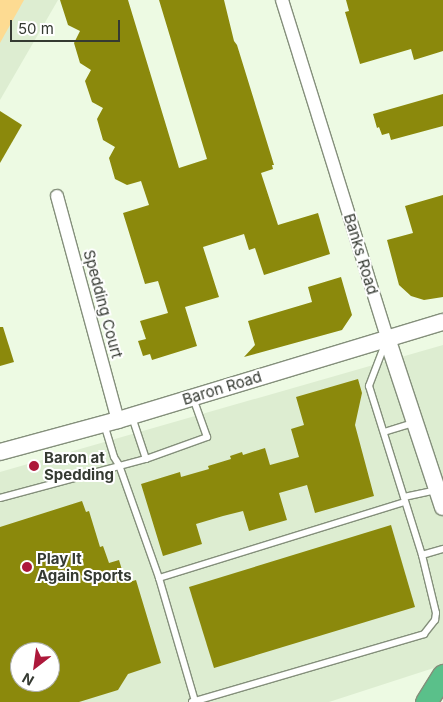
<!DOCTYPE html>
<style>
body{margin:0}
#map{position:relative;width:443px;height:702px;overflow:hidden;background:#edfae3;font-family:Inter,sans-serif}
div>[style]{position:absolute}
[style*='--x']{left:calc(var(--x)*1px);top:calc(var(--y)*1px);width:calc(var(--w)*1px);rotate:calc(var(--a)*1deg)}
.built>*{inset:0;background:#ddedd1}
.green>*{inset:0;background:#fddb92}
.building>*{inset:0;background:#8b890c}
.roads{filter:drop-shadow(1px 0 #848f7b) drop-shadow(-1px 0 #848f7b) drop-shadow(0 1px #848f7b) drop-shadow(0 -1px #848f7b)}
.service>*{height:6px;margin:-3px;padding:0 3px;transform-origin:3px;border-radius:3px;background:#fff}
.minor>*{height:12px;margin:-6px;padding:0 6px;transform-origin:6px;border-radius:6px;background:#fff}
.tertiary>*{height:16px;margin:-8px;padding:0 8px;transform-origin:8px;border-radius:8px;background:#fff}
.trunk>*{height:21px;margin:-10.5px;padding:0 10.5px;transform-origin:10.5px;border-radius:10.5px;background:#5ac08a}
.dots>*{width:14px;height:14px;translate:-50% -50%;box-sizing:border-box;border:2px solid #fff;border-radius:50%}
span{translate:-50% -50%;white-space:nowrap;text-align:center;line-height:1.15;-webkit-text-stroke:4px #fff;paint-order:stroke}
.street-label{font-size:15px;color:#353a32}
.poi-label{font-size:15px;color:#353a32;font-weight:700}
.left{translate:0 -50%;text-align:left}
.north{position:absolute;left:10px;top:642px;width:50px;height:50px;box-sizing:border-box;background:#fff;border:1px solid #aeb0ad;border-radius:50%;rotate:210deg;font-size:14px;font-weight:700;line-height:20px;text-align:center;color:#353a32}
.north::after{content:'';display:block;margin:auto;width:18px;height:22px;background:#ad183b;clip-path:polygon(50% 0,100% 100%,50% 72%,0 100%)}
.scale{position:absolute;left:10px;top:20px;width:110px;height:22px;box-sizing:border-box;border:2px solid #353a32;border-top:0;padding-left:6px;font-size:15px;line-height:18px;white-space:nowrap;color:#353a32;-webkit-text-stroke:4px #fff;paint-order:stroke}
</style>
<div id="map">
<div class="built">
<i style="clip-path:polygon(0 0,58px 0,0 100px)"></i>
<i style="clip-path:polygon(evenodd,443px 345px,443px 665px,329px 702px,0 702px,0 472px,443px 345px,20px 652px,50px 652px,50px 682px,20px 682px,20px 652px)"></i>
</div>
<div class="green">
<i style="clip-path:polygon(0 0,24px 0,0 43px)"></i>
</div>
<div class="building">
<i style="clip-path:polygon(60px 0,128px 0,179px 168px,207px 159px,159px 0,224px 0,234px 41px,237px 45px,274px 165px,272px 165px,273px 169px,261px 173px,278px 225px,318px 213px,330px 254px,264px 275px,255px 248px,249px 250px,244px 234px,203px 247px,219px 297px,185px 307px,197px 346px,152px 360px,150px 354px,143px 356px,138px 341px,146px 339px,140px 321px,168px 313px,158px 281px,145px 284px,123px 213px,149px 205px,141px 181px,127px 185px,115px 179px,109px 158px,115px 147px,103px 140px,97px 119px,103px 108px,92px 102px,85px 81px,91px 70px,80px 63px,74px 43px,80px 31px,68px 25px)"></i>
<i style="clip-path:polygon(346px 0,443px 0,443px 51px,414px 60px,411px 49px,360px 64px,345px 12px,349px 11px)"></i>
<i style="clip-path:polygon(443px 94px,443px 126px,391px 140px,389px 133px,382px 135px,379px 127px,377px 128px,373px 114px)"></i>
<i style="clip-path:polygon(0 111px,22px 125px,0 163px)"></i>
<i style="clip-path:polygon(443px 195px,443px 297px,424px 300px,411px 296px,399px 285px,387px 240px,413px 233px,405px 206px)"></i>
<i style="clip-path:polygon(341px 277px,352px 315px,342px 330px,244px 357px,255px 345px,248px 321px,312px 302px,308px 287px)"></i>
<i style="clip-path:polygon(0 327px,3px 327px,14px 362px,0 366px)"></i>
<i style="clip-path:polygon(358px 379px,362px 393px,355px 425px,374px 496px,315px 513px,307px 485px,279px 493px,287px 520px,249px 531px,243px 511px,223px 516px,196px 524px,202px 544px,163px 556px,141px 484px,180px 472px,181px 477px,209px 469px,208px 466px,231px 459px,230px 456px,242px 452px,243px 455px,265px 448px,270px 465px,299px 457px,291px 429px,304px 425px,296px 397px)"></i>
<i style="clip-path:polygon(evenodd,82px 501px,86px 512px,89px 511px,100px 547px,103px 546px,109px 563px,119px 560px,126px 583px,136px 580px,161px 663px,128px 674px,118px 690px,79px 702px,0 702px,0 527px,82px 501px,20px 652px,50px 652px,50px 682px,20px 682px,20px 652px)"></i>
<i style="clip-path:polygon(391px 525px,415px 607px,214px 668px,189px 587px)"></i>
</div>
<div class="roads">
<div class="service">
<i style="--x:385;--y:344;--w:45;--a:110.9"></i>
<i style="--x:369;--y:386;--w:177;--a:72.6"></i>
<i style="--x:422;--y:555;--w:22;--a:-16"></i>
<i style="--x:104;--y:424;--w:34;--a:73"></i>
<i style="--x:114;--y:457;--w:9;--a:58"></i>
<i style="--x:119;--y:465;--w:120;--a:70.5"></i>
<i style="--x:159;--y:578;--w:257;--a:-17.2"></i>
<i style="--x:384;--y:432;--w:31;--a:-17"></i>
<i style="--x:146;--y:459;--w:65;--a:-19.8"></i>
<i style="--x:207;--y:437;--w:41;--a:-109.7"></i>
<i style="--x:404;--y:497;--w:33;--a:-12"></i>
<i style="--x:0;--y:498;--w:151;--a:-15"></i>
<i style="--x:146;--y:459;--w:44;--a:-108.4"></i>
<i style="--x:159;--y:578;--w:128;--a:73.7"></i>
<i style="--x:192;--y:702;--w:242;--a:-16.3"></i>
<i style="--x:424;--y:634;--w:18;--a:-52"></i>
<i style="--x:435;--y:620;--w:7;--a:-82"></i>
<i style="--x:436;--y:613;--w:60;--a:-103.6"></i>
</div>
<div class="minor">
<i style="--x:282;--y:0;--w:354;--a:72.7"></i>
<i style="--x:57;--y:196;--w:232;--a:74.8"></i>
</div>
<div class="tertiary">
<i style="--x:387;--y:338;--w:178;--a:71.7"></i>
<i style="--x:0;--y:452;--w:122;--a:-15.2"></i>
<i style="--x:118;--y:420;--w:339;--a:-16.8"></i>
</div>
<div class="trunk">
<i style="--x:426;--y:702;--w:32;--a:-58"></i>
</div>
</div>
<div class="dots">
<i style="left:34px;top:466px;background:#ad183b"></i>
<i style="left:27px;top:567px;background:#ad183b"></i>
</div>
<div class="street-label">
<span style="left:361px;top:254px;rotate:73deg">Banks Road</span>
<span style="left:103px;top:304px;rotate:75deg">Spedding Court</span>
<span style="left:222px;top:388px;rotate:-17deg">Baron Road</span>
</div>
<div class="poi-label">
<span class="left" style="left:44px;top:466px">Baron at<br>Spedding</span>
<span class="left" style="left:37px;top:567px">Play It<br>Again Sports</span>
</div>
<div class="north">N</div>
<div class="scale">50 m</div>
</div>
